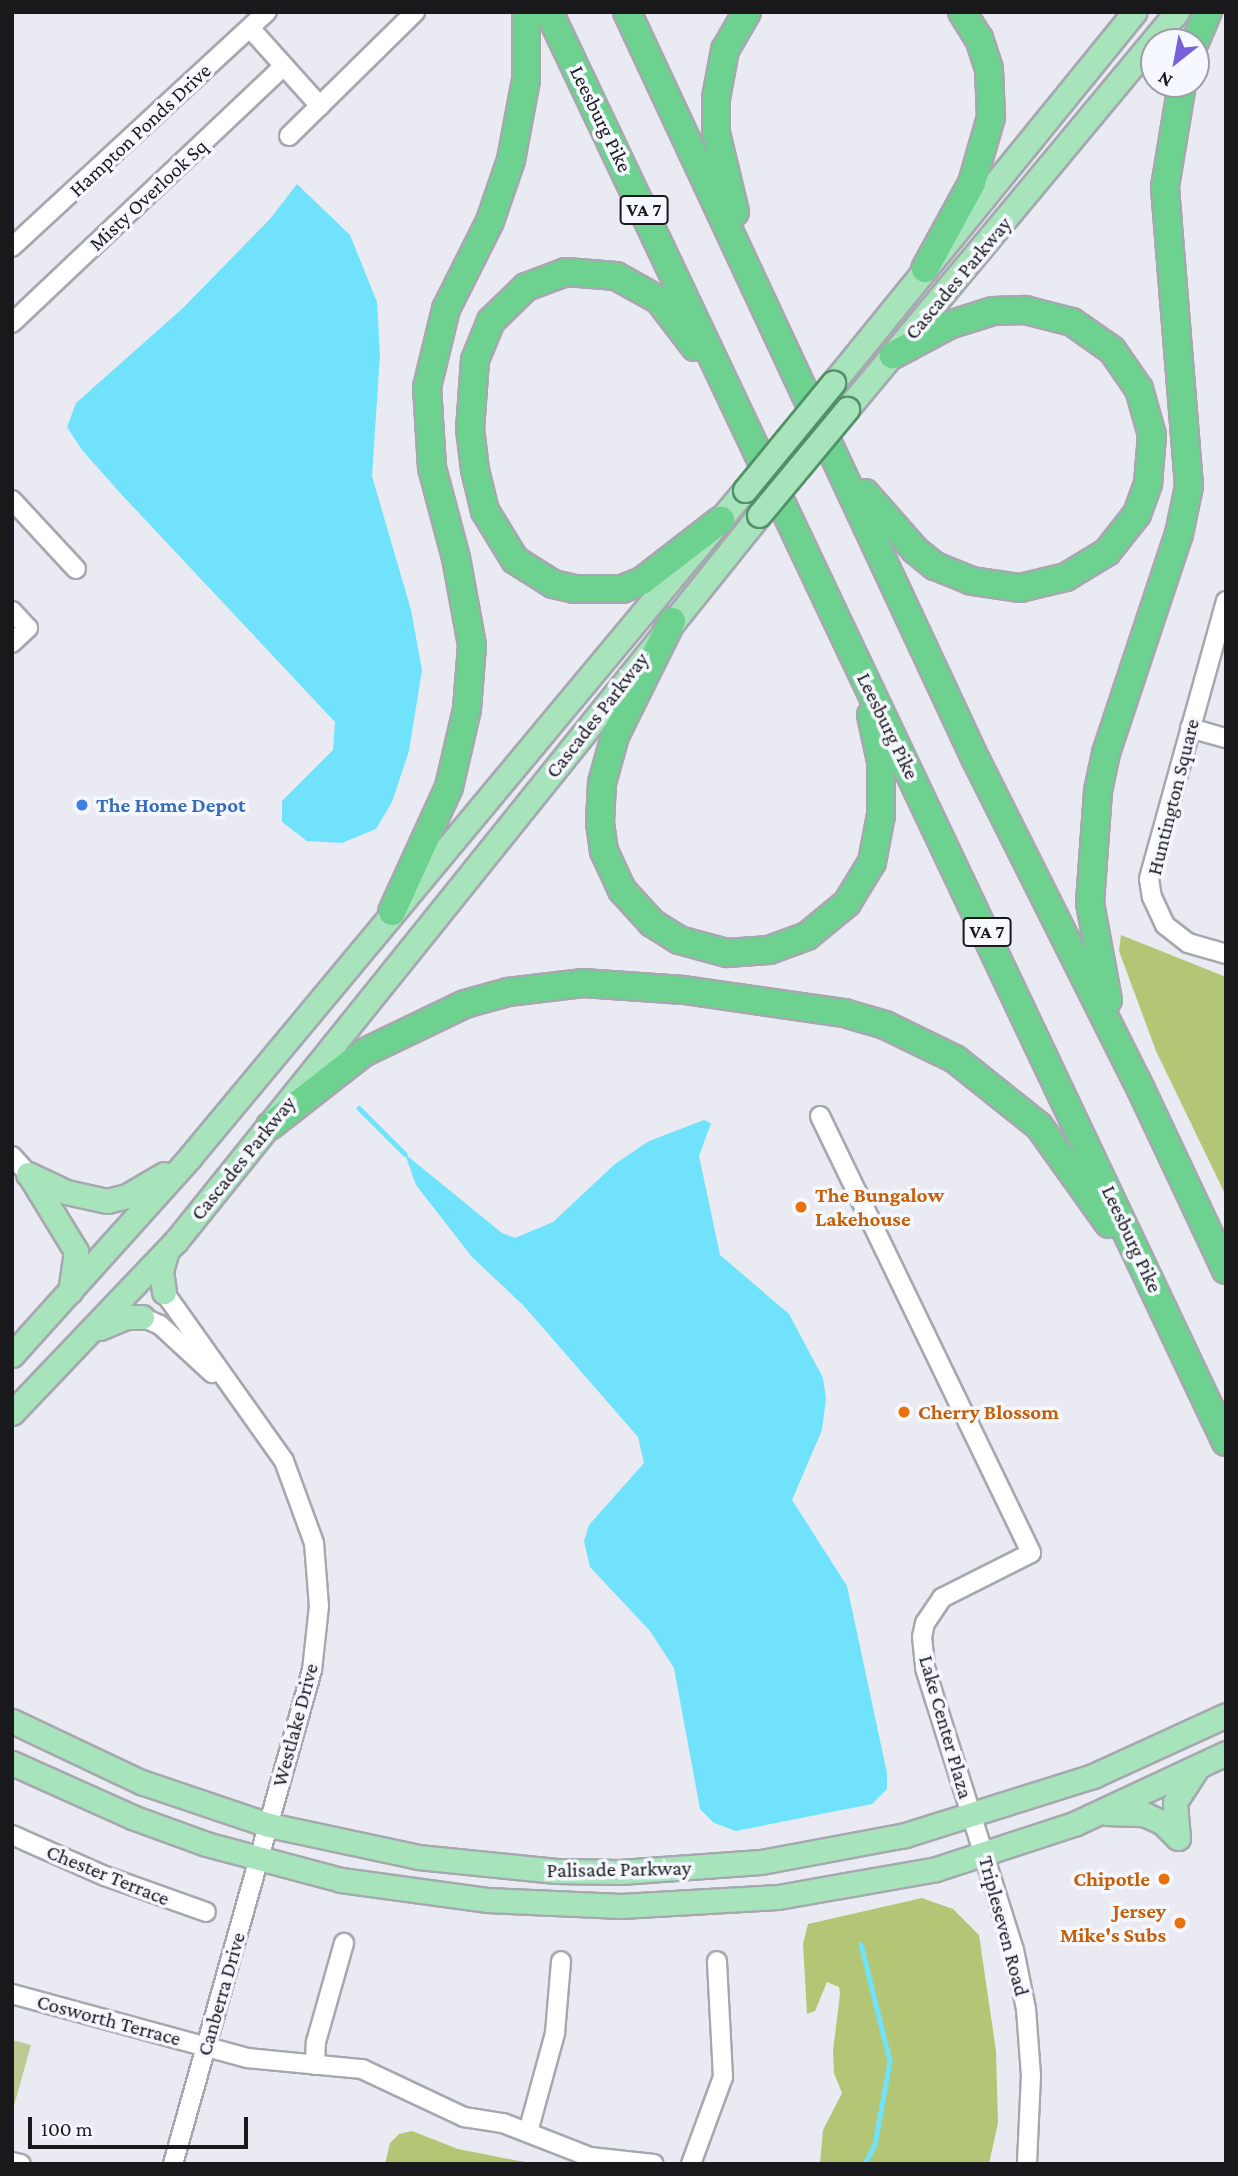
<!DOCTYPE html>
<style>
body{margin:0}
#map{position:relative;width:1238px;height:2176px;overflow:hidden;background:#e9eaf2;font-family:"Crimson Pro",serif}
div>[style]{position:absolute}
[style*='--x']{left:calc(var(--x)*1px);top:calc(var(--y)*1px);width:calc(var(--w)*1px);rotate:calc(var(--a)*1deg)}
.green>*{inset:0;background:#bcca94}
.forest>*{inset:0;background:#b3c675}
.water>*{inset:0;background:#71e2fc}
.stream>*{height:4.5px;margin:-2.25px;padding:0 2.25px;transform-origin:2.25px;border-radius:2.25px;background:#71e2fc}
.roads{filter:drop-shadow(2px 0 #a6a8af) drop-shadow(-2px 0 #a6a8af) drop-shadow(0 2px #a6a8af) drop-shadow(0 -2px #a6a8af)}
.minor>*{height:18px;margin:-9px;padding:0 9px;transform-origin:9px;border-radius:9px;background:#fff}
.major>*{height:23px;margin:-11.5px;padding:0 11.5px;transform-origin:11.5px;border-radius:11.5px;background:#a7e4bc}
.highway>*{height:26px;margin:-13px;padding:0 13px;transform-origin:13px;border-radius:13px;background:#6dd28f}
.bridges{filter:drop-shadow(2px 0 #509167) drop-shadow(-2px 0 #509167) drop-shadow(0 2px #509167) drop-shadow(0 -2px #509167)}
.major-bridge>*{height:23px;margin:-11.5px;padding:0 11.5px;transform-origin:11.5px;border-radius:11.5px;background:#a7e4bc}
.dots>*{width:19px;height:19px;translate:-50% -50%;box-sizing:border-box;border:4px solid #f6f8ff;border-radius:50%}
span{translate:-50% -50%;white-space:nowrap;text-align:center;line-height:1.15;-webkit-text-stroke:7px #f6f8ff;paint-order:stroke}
.shield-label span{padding:2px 5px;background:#f6f8ff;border:2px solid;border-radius:5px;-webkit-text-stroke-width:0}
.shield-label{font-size:19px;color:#19191c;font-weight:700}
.street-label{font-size:21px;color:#19191c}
.shop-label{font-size:21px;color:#366cbe;font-weight:700}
.left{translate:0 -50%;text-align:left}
.food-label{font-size:21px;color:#c56008;font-weight:700}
.right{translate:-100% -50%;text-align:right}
.frame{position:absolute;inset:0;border:14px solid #19191c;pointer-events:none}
.north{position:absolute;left:1140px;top:28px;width:70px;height:70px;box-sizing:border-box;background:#f6f8ff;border:2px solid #9e9fa4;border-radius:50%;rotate:211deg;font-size:19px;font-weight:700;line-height:28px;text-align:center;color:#19191c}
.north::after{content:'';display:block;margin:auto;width:24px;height:32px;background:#7960db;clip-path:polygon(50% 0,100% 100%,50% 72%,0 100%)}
.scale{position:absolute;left:28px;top:2117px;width:220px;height:32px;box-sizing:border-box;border:4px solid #19191c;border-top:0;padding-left:9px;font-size:21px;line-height:24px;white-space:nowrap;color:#19191c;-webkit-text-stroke:5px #f6f8ff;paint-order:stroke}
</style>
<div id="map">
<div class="green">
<i style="clip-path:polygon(12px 2040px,31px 2045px,12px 2113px)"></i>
</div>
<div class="forest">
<i style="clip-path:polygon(1121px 935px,1226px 977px,1226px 1196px,1156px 1051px,1119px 951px)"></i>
<i style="clip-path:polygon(922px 1898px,953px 1909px,979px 1935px,996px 2051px,998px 2123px,989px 2164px,820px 2164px,823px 2130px,842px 2093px,834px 2073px,833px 2051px,840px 1994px,839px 1987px,827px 1982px,815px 2011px,807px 2014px,803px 1944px,808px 1924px)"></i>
<i style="clip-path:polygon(412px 2131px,458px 2149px,535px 2164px,385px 2164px,390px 2143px,399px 2134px)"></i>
</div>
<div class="water">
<i style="clip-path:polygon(297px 184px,350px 235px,377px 302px,380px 354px,372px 476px,411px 610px,422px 670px,409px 751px,392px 802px,376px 829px,342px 843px,307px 841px,282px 822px,282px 801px,333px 750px,335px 722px,122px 495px,82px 450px,67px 427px,76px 403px,183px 308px,270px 219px)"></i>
<i style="clip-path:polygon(704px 1120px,711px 1123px,699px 1156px,720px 1255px,789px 1314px,823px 1378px,826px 1398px,822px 1430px,792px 1500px,847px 1586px,887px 1773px,887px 1789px,872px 1804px,736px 1831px,714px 1823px,700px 1809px,674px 1668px,650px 1631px,590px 1567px,584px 1541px,589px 1525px,644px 1463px,638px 1437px,523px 1305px,472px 1257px,416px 1185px,405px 1154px,502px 1233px,515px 1238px,553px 1222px,615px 1164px,649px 1141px)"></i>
</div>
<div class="stream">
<i style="--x:359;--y:1108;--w:65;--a:45"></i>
<i style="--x:861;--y:1944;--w:121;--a:76.1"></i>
<i style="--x:890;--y:2061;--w:85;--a:100.1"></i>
<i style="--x:875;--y:2145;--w:21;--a:118"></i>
</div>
<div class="roads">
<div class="minor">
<i style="--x:250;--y:28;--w:105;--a:48.1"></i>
<i style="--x:289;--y:136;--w:177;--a:-44.5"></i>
<i style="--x:12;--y:247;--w:347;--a:-42.7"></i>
<i style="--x:12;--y:323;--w:373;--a:-43.4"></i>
<i style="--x:12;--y:500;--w:94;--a:47.2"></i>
<i style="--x:1226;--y:601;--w:288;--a:105.5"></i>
<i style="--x:1149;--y:879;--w:18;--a:81"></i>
<i style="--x:1152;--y:897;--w:31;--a:65"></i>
<i style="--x:1165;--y:925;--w:29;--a:38"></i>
<i style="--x:1188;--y:943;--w:40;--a:16"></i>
<i style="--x:12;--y:611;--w:23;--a:47"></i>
<i style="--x:28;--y:628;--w:22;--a:137"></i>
<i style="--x:1190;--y:728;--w:37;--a:16"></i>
<i style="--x:820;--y:1116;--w:485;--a:64.2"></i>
<i style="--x:1031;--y:1553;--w:100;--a:153.2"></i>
<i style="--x:942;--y:1598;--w:30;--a:124"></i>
<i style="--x:925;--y:1623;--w:14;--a:102"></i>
<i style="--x:922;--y:1637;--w:31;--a:84"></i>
<i style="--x:925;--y:1668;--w:296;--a:72.5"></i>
<i style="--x:1014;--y:1950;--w:60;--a:78.5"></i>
<i style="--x:1026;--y:2009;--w:66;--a:85.7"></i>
<i style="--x:1031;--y:2075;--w:89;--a:92.6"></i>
<i style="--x:12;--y:1156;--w:24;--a:48"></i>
<i style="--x:164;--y:1292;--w:207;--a:54.6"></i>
<i style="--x:284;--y:1461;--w:87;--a:69.9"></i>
<i style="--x:314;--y:1543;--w:63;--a:85.5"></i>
<i style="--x:319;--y:1606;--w:64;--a:96.2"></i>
<i style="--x:312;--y:1670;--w:513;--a:105.72"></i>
<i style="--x:142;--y:1317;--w:20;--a:24"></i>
<i style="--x:160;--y:1325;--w:71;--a:42.7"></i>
<i style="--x:12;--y:1835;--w:102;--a:23.8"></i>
<i style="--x:105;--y:1876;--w:107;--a:19.6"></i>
<i style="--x:12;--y:1994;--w:244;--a:15.2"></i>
<i style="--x:247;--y:2058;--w:116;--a:5.5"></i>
<i style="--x:362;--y:2069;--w:113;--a:25.2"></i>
<i style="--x:464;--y:2117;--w:39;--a:9"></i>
<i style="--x:503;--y:2123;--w:93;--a:21.3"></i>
<i style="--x:590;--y:2157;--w:64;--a:6.2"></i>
<i style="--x:315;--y:2065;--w:23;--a:-88"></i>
<i style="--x:316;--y:2042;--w:103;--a:-74.2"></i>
<i style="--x:528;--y:2132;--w:103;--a:-74.7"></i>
<i style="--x:555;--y:2033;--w:72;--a:-85.2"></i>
<i style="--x:12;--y:2162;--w:9;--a:13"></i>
<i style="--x:691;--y:2164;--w:93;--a:-69.8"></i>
<i style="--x:723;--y:2077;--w:116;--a:-93"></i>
</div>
<div class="major">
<i style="--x:833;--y:383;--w:478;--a:-50.9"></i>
<i style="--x:847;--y:409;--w:516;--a:-50.27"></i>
<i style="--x:28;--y:1174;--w:42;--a:25.3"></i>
<i style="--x:66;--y:1192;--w:42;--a:12.4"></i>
<i style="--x:107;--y:1201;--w:21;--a:-14"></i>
<i style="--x:127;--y:1196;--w:43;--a:-30.7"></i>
<i style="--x:30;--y:1176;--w:88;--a:58.5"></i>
<i style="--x:76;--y:1251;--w:41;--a:98.3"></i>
<i style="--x:164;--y:1292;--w:21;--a:-98"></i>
<i style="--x:161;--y:1271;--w:19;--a:-74"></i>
<i style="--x:100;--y:1328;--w:28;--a:-23"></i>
<i style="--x:126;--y:1317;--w:16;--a:0"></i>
<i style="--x:12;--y:1355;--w:266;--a:-48"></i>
<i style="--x:190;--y:1157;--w:868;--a:-50.24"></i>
<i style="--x:12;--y:1413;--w:238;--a:-46.4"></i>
<i style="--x:176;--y:1241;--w:931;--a:-51.23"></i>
<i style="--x:12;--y:1721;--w:143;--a:25.3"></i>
<i style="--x:141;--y:1782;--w:135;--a:18.6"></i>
<i style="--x:269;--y:1825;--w:152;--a:12.1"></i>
<i style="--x:418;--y:1857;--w:139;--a:5.8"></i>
<i style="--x:556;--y:1871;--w:64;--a:0.9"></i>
<i style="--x:620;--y:1872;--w:141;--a:-4.1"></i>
<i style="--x:761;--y:1862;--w:147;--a:-10.6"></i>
<i style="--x:905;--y:1835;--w:197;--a:-17.4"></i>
<i style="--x:1093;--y:1776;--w:146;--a:-24.6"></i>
<i style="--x:12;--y:1763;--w:132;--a:24.2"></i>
<i style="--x:132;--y:1817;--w:79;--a:20"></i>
<i style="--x:206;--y:1844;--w:140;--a:14.9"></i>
<i style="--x:341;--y:1880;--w:147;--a:7.8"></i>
<i style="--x:487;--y:1900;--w:134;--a:2.6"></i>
<i style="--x:621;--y:1906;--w:157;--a:-3.3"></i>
<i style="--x:778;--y:1897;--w:160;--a:-10"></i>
<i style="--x:936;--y:1869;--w:145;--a:-18.1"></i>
<i style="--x:1074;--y:1824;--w:168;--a:-25"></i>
<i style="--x:1106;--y:1813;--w:38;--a:2"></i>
<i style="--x:1144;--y:1814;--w:21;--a:25"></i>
<i style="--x:1163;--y:1823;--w:21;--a:45"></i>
<i style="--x:1178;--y:1838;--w:36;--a:-95"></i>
<i style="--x:1175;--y:1802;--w:40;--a:-57.1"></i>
</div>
<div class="highway">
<i style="--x:549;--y:12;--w:1582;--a:64.67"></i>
<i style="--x:627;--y:12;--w:825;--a:64.99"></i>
<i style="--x:976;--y:760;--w:359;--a:63.4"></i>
<i style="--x:1137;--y:1081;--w:209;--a:64.8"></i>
<i style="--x:1195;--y:42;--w:33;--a:-67"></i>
<i style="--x:735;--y:212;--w:81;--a:-103.5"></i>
<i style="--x:716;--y:133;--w:35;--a:-90"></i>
<i style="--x:716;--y:98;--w:49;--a:-79.4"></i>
<i style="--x:725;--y:50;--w:44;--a:-59.9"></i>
<i style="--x:925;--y:269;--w:98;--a:-61.3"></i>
<i style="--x:972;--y:183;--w:69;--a:-73.9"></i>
<i style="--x:991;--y:117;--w:48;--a:-92.4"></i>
<i style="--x:989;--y:69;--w:32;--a:-108"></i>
<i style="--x:979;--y:39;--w:32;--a:-122"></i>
<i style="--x:695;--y:347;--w:59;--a:-127.5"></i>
<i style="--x:659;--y:300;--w:49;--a:-150.8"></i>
<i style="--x:616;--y:276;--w:50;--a:-175.4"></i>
<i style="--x:566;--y:272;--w:43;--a:159.4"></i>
<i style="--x:526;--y:287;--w:49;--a:135.8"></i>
<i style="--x:491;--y:321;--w:42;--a:112.3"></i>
<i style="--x:475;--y:360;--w:69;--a:94.1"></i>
<i style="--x:470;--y:429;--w:41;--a:83"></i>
<i style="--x:475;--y:470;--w:42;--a:76.3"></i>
<i style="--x:485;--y:511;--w:57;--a:58.5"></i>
<i style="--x:515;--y:560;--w:45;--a:32.3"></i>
<i style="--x:553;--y:584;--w:22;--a:13"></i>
<i style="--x:574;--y:589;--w:48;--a:0"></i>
<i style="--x:622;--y:589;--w:22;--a:-22"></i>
<i style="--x:642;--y:581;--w:100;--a:-37.7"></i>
<i style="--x:865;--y:493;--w:76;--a:48.7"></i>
<i style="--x:915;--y:550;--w:26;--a:39"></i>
<i style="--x:935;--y:566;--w:40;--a:22"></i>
<i style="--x:972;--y:581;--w:49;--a:8.3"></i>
<i style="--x:1020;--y:588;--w:47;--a:-13.4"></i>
<i style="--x:1066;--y:577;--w:48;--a:-31.4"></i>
<i style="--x:1107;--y:552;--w:48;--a:-51.7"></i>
<i style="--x:1137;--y:514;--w:33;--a:-70"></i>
<i style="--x:1148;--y:483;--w:48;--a:-85.2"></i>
<i style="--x:1152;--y:435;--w:48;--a:-105.8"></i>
<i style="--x:1139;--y:389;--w:47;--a:-124.7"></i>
<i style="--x:1112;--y:350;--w:49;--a:-145"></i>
<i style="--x:1072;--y:322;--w:49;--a:-165.7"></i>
<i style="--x:1025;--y:310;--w:32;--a:178"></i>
<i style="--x:993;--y:311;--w:46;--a:162.3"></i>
<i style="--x:949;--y:325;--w:64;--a:151.8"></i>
<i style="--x:672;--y:621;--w:128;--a:116.4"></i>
<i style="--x:615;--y:736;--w:49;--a:105.5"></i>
<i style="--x:602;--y:783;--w:40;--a:92.9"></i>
<i style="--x:600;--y:823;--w:28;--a:82"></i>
<i style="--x:604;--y:851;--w:43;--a:65.2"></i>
<i style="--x:622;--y:890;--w:45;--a:47.7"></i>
<i style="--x:652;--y:923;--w:32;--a:32"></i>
<i style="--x:679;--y:940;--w:50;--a:15.2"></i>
<i style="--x:727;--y:953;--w:42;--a:-4.1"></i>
<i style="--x:769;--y:950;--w:40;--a:-20.2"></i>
<i style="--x:807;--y:936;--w:52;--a:-39.5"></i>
<i style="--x:847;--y:903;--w:48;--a:-58.6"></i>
<i style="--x:872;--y:862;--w:48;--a:-79.2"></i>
<i style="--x:881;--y:815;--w:54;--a:-90"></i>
<i style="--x:881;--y:761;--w:47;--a:-102.3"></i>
<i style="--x:392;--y:912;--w:137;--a:-65.5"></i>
<i style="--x:449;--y:787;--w:80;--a:-77"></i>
<i style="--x:467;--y:709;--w:64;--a:-85.5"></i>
<i style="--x:472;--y:645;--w:88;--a:-100.4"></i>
<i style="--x:456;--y:558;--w:93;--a:-104.9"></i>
<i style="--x:432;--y:468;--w:81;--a:-93.5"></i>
<i style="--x:427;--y:387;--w:80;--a:-76.3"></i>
<i style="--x:446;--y:309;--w:98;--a:-63.4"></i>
<i style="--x:490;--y:221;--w:65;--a:-71"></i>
<i style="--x:511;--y:160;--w:81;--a:-79.4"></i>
<i style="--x:526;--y:80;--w:68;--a:-90"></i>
<i style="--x:1108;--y:1000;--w:99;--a:-100.5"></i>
<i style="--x:1090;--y:903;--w:112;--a:-85.9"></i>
<i style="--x:1098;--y:791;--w:39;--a:-78"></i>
<i style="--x:1106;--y:753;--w:231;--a:-71.6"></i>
<i style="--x:1179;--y:534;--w:49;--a:-78.2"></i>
<i style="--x:1189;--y:486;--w:300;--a:-94.6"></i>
<i style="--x:1165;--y:187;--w:104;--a:-80.6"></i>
<i style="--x:270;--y:1126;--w:118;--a:-38.1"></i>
<i style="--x:363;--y:1053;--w:113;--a:-25.7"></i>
<i style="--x:465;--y:1004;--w:45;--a:-15.6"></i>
<i style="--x:508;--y:992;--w:76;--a:-6.8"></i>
<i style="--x:583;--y:983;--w:101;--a:4"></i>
<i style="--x:684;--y:990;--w:162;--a:8.2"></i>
<i style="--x:844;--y:1013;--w:43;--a:16.3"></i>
<i style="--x:885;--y:1025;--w:78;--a:25.9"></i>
<i style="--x:955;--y:1059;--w:107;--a:38.6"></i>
<i style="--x:1039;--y:1126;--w:120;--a:54.5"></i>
</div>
</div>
<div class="bridges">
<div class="major-bridge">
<i style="--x:745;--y:490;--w:139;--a:-50.6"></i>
<i style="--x:759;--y:515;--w:138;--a:-50.3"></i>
</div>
</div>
<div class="dots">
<i style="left:82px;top:805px;background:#3f7fe0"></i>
<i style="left:801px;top:1207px;background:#e8710a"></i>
<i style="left:904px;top:1412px;background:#e8710a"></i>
<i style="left:1164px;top:1879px;background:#e8710a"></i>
<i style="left:1180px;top:1923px;background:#e8710a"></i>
</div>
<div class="shield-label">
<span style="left:644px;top:210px">VA 7</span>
<span style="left:987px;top:932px">VA 7</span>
</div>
<div class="street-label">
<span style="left:601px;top:119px;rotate:64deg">Leesburg Pike</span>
<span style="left:140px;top:130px;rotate:-43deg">Hampton Ponds Drive</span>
<span style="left:148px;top:195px;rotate:-43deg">Misty Overlook Sq</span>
<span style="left:958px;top:278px;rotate:-50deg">Cascades Parkway</span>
<span style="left:597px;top:715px;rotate:-52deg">Cascades Parkway</span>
<span style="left:888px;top:726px;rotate:64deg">Leesburg Pike</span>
<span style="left:1173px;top:797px;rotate:-76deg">Huntington Square</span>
<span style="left:243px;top:1158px;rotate:-51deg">Cascades Parkway</span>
<span style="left:1132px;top:1239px;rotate:65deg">Leesburg Pike</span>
<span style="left:295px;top:1725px;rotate:-75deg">Westlake Drive</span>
<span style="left:946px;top:1727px;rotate:74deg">Lake Center Plaza</span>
<span style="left:619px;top:1869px;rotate:-1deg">Palisade Parkway</span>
<span style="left:108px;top:1875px;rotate:22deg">Chester Terrace</span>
<span style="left:1004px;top:1926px;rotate:75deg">Tripleseven Road</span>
<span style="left:221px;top:1994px;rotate:-74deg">Canberra Drive</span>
<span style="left:109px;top:2020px;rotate:15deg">Cosworth Terrace</span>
</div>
<div class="shop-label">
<span class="left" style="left:96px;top:805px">The Home Depot</span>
</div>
<div class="food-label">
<span class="left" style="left:815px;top:1207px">The Bungalow<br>Lakehouse</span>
<span class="left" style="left:918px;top:1412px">Cherry Blossom</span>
<span class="right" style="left:1150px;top:1879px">Chipotle</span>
<span class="right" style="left:1166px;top:1923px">Jersey<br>Mike's Subs</span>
</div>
<div class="frame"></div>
<div class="north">N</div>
<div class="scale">100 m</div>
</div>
